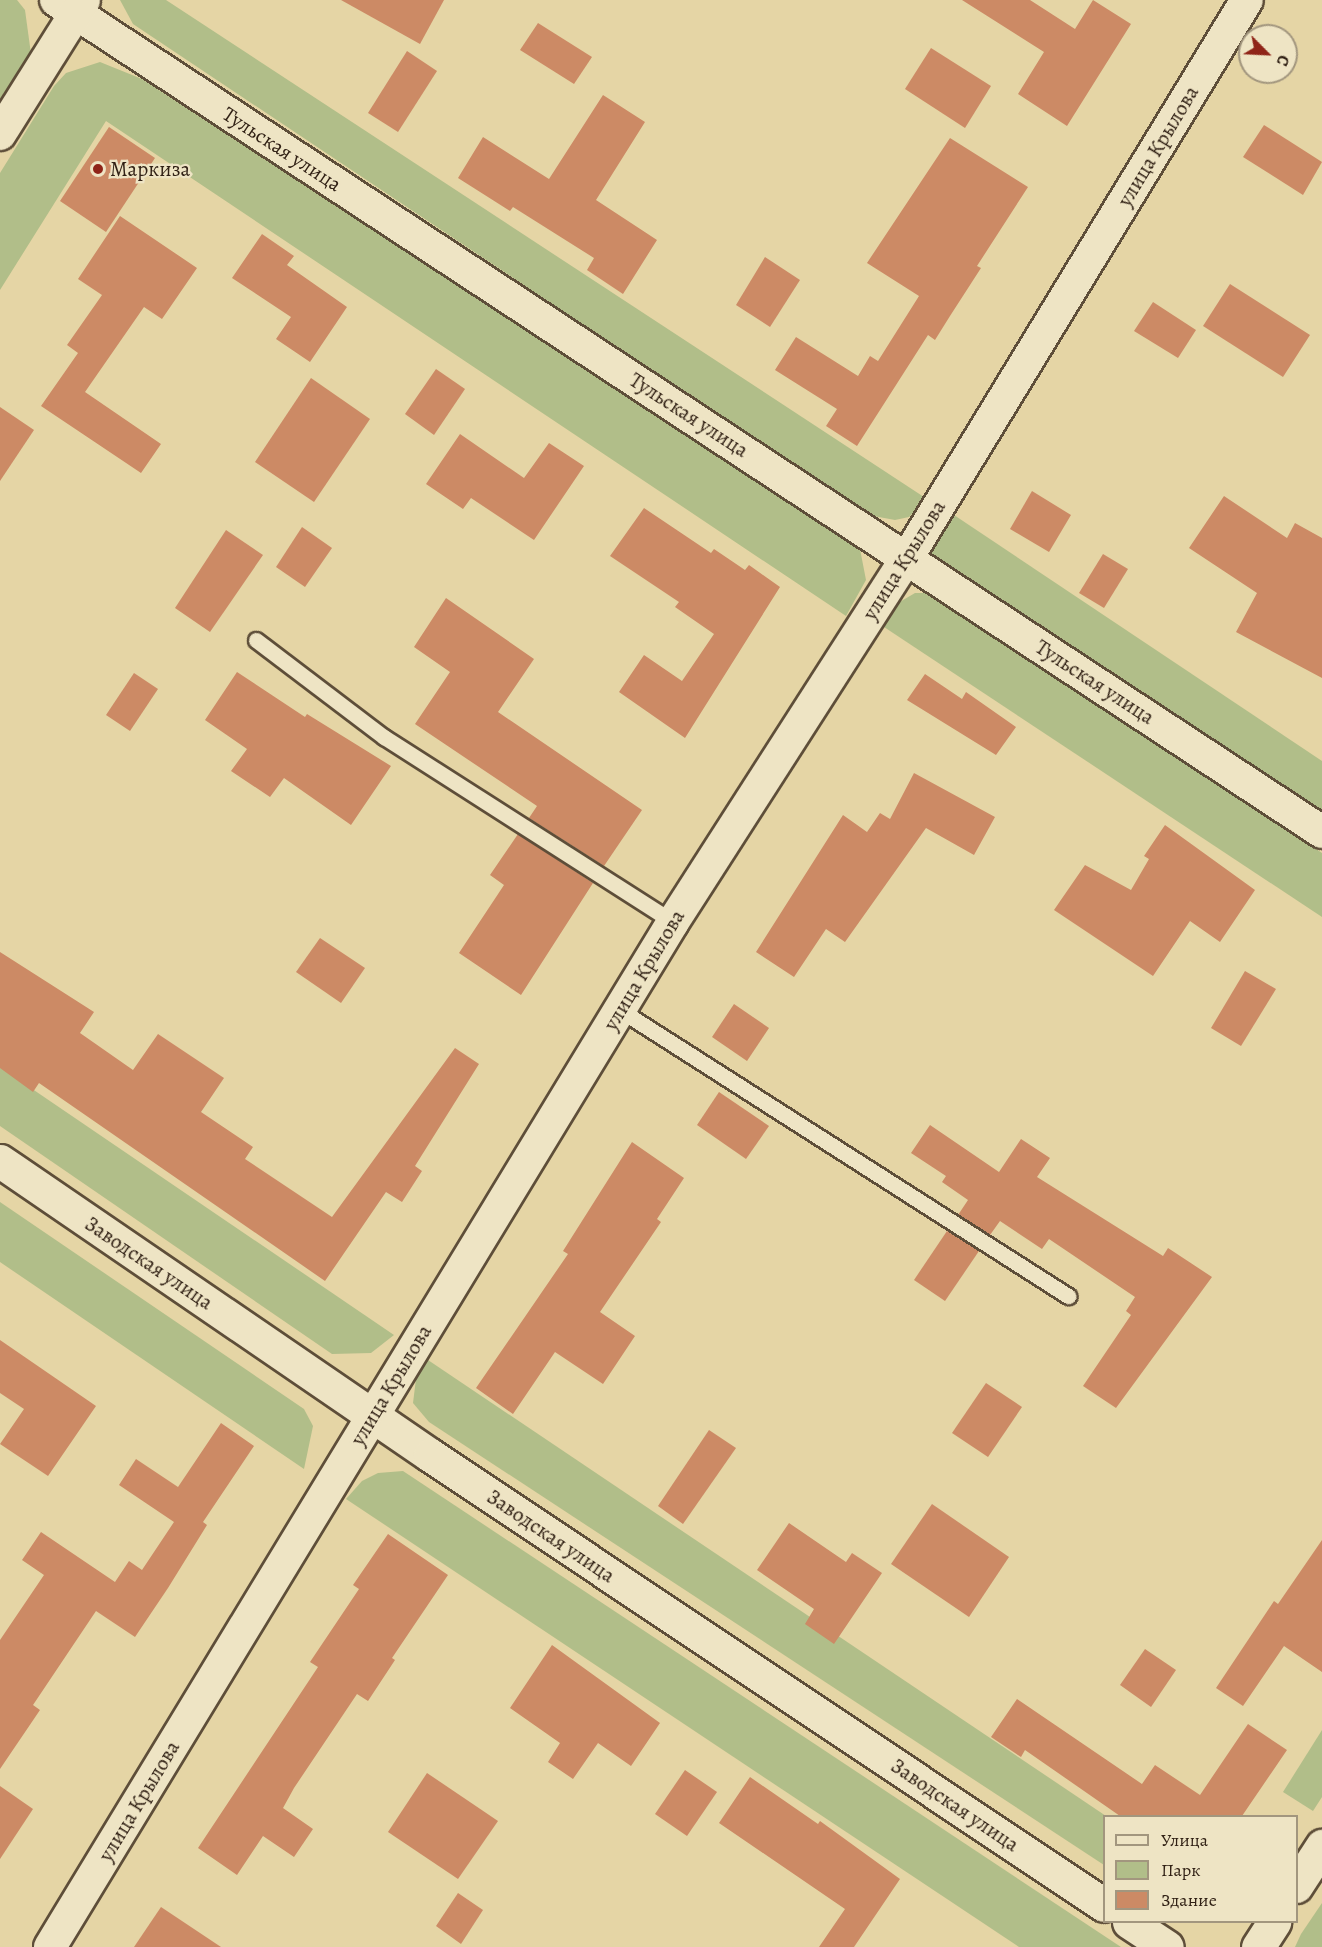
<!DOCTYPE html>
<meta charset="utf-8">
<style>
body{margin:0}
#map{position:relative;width:1322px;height:1947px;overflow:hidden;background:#e5d5a5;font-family:Alegreya,serif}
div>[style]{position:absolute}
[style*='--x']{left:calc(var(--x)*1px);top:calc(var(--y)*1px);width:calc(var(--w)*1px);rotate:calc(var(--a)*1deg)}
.green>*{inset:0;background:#b1be89}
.building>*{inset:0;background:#cc8a65}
.roads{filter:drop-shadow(2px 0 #5e4e39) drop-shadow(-2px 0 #5e4e39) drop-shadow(0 2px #5e4e39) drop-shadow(0 -2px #5e4e39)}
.service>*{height:15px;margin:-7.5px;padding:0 7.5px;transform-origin:7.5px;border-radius:7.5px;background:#eee4c4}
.minor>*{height:32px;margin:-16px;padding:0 16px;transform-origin:16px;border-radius:16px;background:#eee4c4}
.secondary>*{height:33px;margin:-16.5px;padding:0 16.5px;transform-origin:16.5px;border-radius:16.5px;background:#eee4c4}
.dots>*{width:16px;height:16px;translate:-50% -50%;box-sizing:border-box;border:3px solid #eee4c4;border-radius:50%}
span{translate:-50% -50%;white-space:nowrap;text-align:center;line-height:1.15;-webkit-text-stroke:4.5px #eee4c4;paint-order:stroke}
.street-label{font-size:21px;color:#312115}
.poi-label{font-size:21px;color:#312115}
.left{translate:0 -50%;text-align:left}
.legend{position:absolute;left:1103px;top:1815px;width:195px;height:108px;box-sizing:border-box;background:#eee4c4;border:2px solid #a2967e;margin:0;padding:8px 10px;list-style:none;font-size:18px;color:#312115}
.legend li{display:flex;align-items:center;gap:12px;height:30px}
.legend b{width:30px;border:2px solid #a2967e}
.north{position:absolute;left:1238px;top:24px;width:60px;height:60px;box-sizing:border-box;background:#eee4c4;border:2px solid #a2967e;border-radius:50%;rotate:114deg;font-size:16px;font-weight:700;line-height:24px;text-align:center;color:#312115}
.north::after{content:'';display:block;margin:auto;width:21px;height:27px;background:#8f2418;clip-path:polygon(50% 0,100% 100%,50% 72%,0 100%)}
</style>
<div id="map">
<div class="green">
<i style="clip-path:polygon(0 0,17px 0,25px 10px,31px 54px,0 99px)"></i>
<i style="clip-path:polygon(120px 0,166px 0,927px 499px,909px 517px,895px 520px,868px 515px,133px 24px)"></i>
<i style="clip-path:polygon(100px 62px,142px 79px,860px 549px,866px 580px,846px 616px,106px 121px,0 290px,0 173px,54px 86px,66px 73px)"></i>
<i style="clip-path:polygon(948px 511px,1322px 761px,1322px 811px,932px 560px,927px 543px)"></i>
<i style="clip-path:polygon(915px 593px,935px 593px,1322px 853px,1322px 917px,881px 625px,898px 603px)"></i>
<i style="clip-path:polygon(0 1067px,394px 1335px,371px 1353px,332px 1354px,0 1126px)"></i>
<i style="clip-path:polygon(0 1202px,304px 1409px,313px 1426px,304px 1469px,0 1262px)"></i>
<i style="clip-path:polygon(425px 1358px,1106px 1816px,1104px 1865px,429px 1422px,413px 1403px,417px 1371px)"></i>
<i style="clip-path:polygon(403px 1471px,1121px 1947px,1019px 1947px,346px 1499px,362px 1481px,378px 1473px)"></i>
<i style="clip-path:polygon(1322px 1730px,1322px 1797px,1313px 1811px,1283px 1792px)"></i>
<i style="clip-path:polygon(1322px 1903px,1322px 1947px,1295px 1947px,1301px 1934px)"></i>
</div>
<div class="building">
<i style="clip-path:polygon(341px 0,444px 0,420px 44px)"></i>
<i style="clip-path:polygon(962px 0,1030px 0,1075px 29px,1093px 0,1131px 24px,1067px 126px,1018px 94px,1044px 52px)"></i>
<i style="clip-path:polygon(538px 23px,592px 57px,574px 84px,520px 50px)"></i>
<i style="clip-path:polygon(931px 48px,991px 86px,965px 128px,905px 89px)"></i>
<i style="clip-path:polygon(407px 51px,437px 71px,398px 132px,368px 113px)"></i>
<i style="clip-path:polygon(603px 95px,645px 122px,596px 200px,657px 240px,623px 294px,587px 270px,594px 258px,513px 207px,510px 211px,458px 178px,483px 137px,549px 179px)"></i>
<i style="clip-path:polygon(1264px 125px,1322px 162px,1303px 195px,1243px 157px)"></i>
<i style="clip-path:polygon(109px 127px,155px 158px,106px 232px,60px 201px)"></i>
<i style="clip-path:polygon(950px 138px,1028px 187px,977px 266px,981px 268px,950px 316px,935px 340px,928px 335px,857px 446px,826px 426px,837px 409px,775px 370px,796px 337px,858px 376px,870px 356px,878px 361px,919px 296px,867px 263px)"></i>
<i style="clip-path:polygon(120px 216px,197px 268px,162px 319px,144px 307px,85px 392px,161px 444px,141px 473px,41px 406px,78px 353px,67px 345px,102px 295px,78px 279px)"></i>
<i style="clip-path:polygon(262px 234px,294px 256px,287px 265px,347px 307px,310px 362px,276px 339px,291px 317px,232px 278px)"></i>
<i style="clip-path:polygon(765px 257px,800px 280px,770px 327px,736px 305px)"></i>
<i style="clip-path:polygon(1230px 284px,1310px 335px,1283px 377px,1203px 326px)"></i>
<i style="clip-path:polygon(1153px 302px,1196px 330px,1178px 358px,1134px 331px)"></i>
<i style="clip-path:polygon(436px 369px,465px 389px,434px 435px,405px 414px)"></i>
<i style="clip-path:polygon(311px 378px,370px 419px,314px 502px,255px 462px)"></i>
<i style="clip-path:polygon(0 407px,34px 430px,0 481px)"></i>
<i style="clip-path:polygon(460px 434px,524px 478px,549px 443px,584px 466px,534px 540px,471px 498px,463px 509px,426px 484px)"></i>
<i style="clip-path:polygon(1032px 491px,1071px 515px,1049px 552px,1010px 529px)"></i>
<i style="clip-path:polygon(1224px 496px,1287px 538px,1295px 523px,1322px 538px,1322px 678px,1236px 632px,1257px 593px,1189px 548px)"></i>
<i style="clip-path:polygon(644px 508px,711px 553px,714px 549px,745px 570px,749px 565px,780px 587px,685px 738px,619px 692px,644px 655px,682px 681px,714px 634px,675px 607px,679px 602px,610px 556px)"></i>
<i style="clip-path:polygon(302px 527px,332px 548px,305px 587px,276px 567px)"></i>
<i style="clip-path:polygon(226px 530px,263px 555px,210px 632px,175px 608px)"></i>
<i style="clip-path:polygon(1103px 554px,1128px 569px,1104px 608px,1079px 593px)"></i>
<i style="clip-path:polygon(446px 598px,534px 659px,498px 712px,642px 810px,604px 866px,529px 818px,537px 806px,415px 724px,450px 672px,414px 647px)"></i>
<i style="clip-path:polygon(237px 672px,305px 717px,307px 714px,391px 766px,351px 825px,284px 778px,270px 797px,231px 771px,247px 749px,205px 720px)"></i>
<i style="clip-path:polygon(134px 673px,158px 689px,130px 731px,106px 715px)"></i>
<i style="clip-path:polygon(925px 674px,962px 699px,966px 692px,1016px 727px,996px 755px,907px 700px)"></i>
<i style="clip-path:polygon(914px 773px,995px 817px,974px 855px,926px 828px,845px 942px,826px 929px,794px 977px,756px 952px,843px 815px,867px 832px,880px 813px,890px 819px)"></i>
<i style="clip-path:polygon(1165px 825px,1255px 890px,1220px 942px,1190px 921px,1153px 976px,1054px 910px,1085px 865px,1131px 890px,1149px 859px,1144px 856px)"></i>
<i style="clip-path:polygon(518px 834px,593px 883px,521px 995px,459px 953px,504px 885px,490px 875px)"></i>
<i style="clip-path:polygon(320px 938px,365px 968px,341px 1003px,296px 972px)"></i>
<i style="clip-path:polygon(0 952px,94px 1012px,80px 1033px,133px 1070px,158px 1034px,224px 1078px,201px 1112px,253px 1147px,245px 1159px,332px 1217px,455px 1048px,479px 1064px,415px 1166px,422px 1171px,402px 1202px,386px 1192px,325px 1281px,39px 1083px,33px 1092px,0 1068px)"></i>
<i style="clip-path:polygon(1245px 971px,1276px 989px,1241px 1046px,1211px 1028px)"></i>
<i style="clip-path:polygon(734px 1004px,769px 1028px,747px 1061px,712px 1037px)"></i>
<i style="clip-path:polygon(719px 1092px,769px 1126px,746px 1159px,697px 1125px)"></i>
<i style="clip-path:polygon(930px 1125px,999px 1172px,1021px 1139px,1050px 1158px,1037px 1177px,1163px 1256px,1168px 1248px,1212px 1277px,1116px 1408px,1083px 1386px,1131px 1315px,1126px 1311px,1135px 1297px,1049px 1239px,1042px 1249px,1000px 1221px,990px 1235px,958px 1215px,968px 1200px,942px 1182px,946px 1176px,911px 1153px)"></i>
<i style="clip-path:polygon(632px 1142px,684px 1178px,657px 1219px,661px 1222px,600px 1312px,635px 1336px,603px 1384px,555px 1352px,513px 1414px,476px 1388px,568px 1254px,563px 1251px)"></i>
<i style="clip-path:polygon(947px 1231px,979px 1251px,945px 1301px,914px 1280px)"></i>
<i style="clip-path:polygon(0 1340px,96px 1406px,48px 1476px,0 1444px,24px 1409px,0 1393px)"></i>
<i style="clip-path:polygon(986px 1383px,1022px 1407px,988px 1457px,952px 1433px)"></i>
<i style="clip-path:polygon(221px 1423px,254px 1446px,203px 1522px,207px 1525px,168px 1588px,135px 1637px,96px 1611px,33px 1705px,40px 1710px,0 1769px,0 1640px,44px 1575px,22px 1560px,41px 1532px,115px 1582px,129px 1561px,142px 1570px,174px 1522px,119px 1485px,136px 1459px,178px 1487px)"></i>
<i style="clip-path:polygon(709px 1430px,736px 1448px,683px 1524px,658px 1506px)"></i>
<i style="clip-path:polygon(932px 1504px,1009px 1557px,969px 1617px,891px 1564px)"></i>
<i style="clip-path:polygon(789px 1523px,846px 1562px,852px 1553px,882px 1573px,834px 1644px,805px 1624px,814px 1609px,757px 1570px)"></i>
<i style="clip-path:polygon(388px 1534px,448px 1575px,392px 1658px,395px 1660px,368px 1701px,357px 1694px,294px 1788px,283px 1808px,313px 1829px,294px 1857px,263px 1836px,237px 1875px,198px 1848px,318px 1667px,310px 1662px,359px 1589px,353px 1585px)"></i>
<i style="clip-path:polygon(1322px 1540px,1322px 1672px,1284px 1646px,1243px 1706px,1216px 1688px,1274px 1601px,1278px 1604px)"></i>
<i style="clip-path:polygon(552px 1645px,660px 1723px,631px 1766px,598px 1743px,573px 1779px,548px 1762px,560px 1743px,510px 1708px)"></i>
<i style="clip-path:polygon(1145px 1649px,1176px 1670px,1151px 1707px,1120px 1685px)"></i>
<i style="clip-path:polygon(1017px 1699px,1142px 1784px,1155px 1765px,1200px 1795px,1248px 1724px,1287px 1750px,1242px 1816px,1120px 1816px,1025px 1750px,1021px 1757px,991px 1737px)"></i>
<i style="clip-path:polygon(685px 1770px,717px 1792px,687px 1836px,655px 1814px)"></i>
<i style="clip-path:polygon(427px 1773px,498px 1821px,458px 1879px,388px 1832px)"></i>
<i style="clip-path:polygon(750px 1777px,818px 1824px,820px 1821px,900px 1879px,854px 1947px,819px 1947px,845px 1909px,719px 1823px)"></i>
<i style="clip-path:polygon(0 1786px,33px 1809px,0 1859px)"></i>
<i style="clip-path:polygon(458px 1893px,483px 1910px,461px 1944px,436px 1926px)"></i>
<i style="clip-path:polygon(161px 1907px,221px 1947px,134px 1947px)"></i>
</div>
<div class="roads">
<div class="service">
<i style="--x:256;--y:640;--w:161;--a:37.2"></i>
<i style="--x:384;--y:737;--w:343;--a:32.6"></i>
<i style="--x:620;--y:1010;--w:532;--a:32.55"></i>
</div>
<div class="minor">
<i style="--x:56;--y:0;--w:1515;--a:33.31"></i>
<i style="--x:0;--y:134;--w:158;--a:-57.9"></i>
<i style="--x:50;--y:1947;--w:1199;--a:-58.71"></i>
<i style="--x:673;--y:922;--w:433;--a:-57.3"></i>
<i style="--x:907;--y:558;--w:653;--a:-58.65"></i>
</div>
<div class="secondary">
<i style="--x:0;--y:1161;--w:521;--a:34.36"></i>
<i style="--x:430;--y:1455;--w:810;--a:33.73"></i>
<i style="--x:1296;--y:1886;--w:48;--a:-57"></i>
<i style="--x:1129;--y:1922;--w:45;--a:33.3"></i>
<i style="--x:1258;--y:1947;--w:30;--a:-57"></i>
</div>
</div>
<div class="dots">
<i style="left:98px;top:169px;background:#8f2418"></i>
</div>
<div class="street-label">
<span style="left:1158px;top:146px;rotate:-59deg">улица Крылова</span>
<span style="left:282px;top:149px;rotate:33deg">Тульская улица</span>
<span style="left:689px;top:415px;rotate:33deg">Тульская улица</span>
<span style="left:904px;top:560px;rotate:-58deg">улица Крылова</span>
<span style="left:1095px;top:682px;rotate:33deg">Тульская улица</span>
<span style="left:644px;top:970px;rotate:-59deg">улица Крылова</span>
<span style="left:149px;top:1263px;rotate:34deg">Заводская улица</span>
<span style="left:391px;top:1385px;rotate:-59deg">улица Крылова</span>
<span style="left:551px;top:1536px;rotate:34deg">Заводская улица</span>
<span style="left:139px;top:1801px;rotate:-59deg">улица Крылова</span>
<span style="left:955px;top:1805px;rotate:34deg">Заводская улица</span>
</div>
<div class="poi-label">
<span class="left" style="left:110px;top:169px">Маркиза</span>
</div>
<ul class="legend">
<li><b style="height:8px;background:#eee4c4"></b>Улица</li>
<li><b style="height:16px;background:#b1be89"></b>Парк</li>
<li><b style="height:16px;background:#cc8a65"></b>Здание</li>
</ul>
<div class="north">С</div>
</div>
